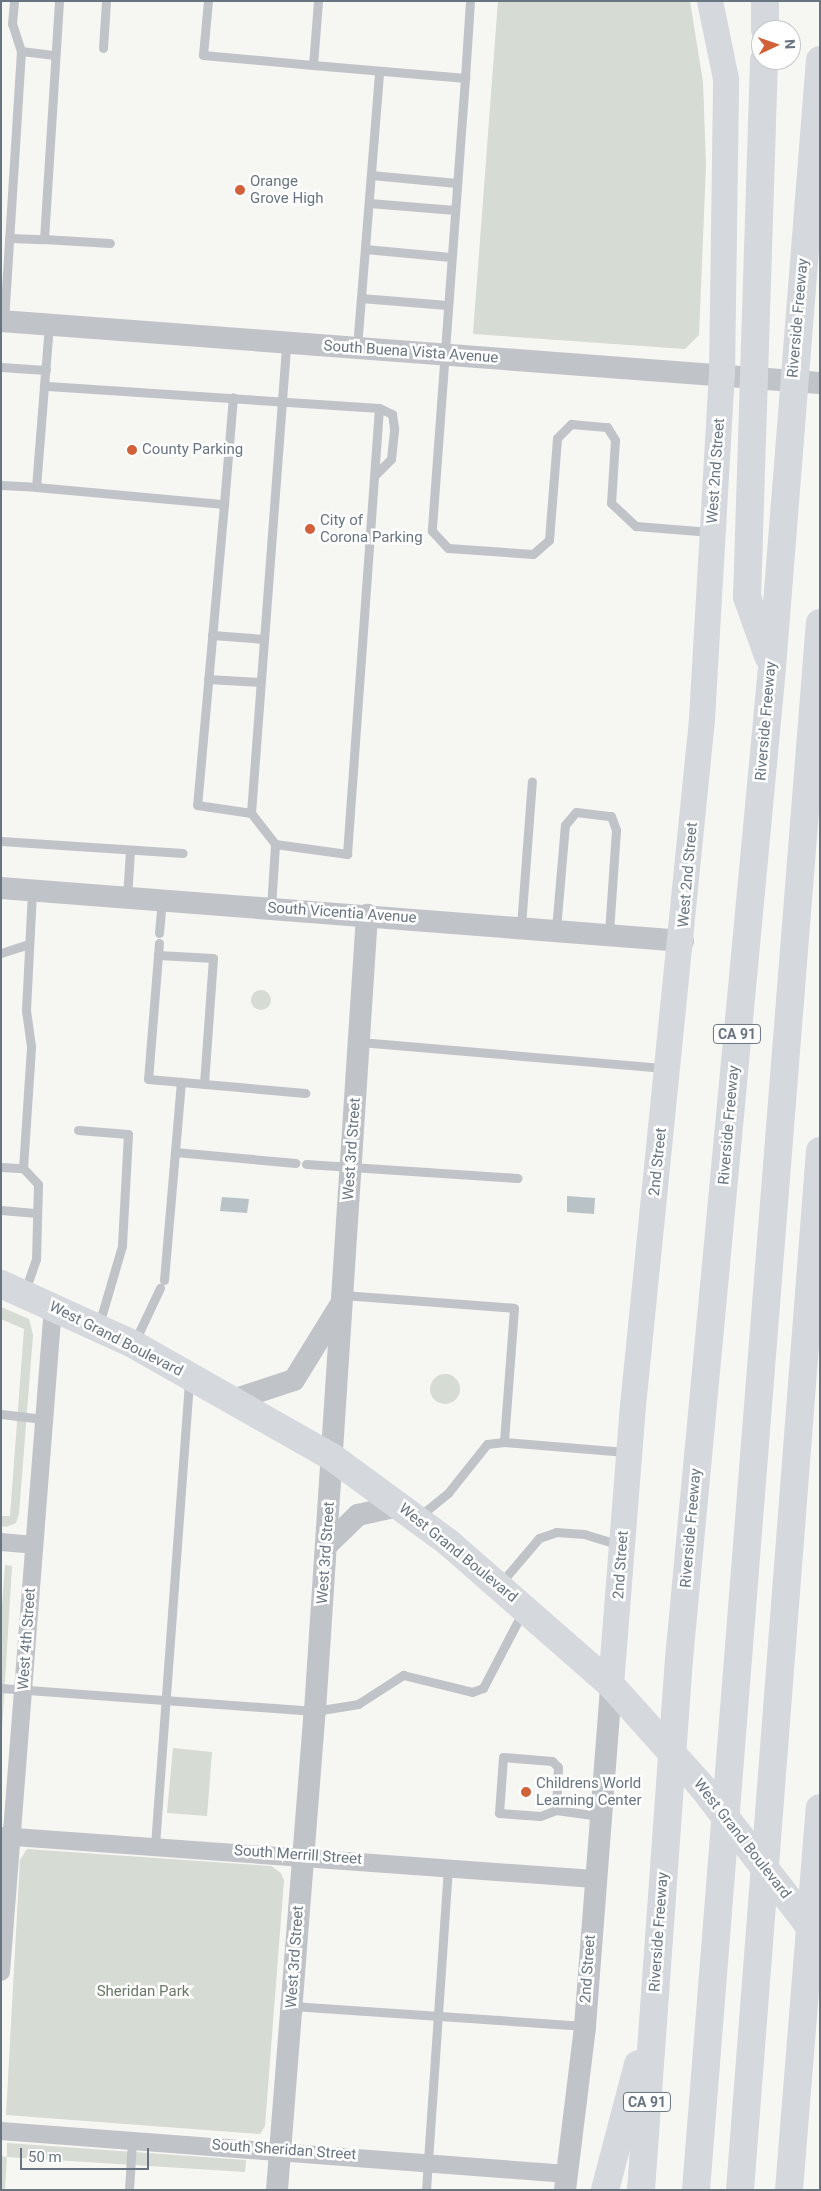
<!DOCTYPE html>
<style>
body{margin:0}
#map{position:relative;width:821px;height:2191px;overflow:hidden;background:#f6f6f3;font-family:Roboto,sans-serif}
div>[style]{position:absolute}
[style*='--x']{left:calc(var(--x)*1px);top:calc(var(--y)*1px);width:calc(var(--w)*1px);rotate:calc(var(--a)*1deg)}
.green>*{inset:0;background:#d6dbd3}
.round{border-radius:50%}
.water>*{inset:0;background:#b9c2c7}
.service>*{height:9px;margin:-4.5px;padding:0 4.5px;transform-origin:4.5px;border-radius:4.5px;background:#c0c3c7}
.minor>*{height:18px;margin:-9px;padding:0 9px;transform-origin:9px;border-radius:9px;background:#c0c3c7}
.tertiary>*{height:22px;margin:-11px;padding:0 11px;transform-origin:11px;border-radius:11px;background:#c0c3c7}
.secondary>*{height:26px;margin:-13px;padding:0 13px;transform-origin:13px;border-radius:13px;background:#d5d8dc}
.primary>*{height:28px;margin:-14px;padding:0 14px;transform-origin:14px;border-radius:14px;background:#d5d8dc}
.motorway>*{height:28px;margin:-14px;padding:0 14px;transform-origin:14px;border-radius:14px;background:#d5d8dc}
.dots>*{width:14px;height:14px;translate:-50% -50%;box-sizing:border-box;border:2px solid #fff;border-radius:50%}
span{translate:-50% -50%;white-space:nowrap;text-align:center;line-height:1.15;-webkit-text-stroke:5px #fff;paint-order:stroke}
.shield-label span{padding:1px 4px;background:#fff;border:1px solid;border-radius:4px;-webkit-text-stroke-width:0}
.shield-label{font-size:14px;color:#687581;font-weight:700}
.poi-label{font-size:15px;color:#687581}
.left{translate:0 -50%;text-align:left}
.street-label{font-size:15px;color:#687581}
.park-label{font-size:15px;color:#6a7966}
.frame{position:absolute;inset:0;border:2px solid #687581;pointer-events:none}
.north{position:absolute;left:751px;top:20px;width:50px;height:50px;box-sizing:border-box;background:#fff;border:1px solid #c3c8cd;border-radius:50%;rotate:87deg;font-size:14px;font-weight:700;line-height:20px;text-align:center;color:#687581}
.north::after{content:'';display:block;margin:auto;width:18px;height:22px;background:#d26038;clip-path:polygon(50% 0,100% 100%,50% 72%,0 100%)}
.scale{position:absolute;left:20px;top:2148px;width:129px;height:22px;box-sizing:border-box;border:2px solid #687581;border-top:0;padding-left:6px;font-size:15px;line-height:18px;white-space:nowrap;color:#687581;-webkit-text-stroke:4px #fff;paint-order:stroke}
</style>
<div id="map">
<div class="green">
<i style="clip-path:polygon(498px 1px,690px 1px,703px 82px,706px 165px,699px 335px,685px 349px,473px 334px)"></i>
<i class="round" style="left:251px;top:990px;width:20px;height:20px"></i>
<i style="clip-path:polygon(1px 1307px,29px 1319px,33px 1335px,19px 1514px,16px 1523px,6px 1527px,1px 1526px,1px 1516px,10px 1516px,24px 1329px,1px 1319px)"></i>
<i class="round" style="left:430px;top:1374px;width:30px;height:30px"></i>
<i style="clip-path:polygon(5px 1565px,12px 1566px,1px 1747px,1px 1618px)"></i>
<i style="clip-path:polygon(173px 1748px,212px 1752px,207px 1816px,167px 1813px)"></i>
<i style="clip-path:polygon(27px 1849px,271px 1866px,281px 1873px,284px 1880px,265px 2126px,260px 2134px,6px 2115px,20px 1860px)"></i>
<i style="clip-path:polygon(7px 2143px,246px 2160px,245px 2172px,7px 2157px,5px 2190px,1px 2190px,1px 2156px,7px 2157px)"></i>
</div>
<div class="water">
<i style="clip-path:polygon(567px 1196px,595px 1198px,594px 1214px,567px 1212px)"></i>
<i style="clip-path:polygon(222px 1197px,249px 1199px,247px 1213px,220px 1211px)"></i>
</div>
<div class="service">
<i style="--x:59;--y:1;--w:238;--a:93.6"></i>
<i style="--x:44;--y:239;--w:66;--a:3.5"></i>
<i style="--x:208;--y:1;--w:54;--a:95.3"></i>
<i style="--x:203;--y:55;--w:110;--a:5.2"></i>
<i style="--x:313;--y:65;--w:64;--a:-85.5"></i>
<i style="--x:103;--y:48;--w:47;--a:-86.3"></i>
<i style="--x:21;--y:51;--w:34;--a:7"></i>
<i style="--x:313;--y:65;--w:153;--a:4.9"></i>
<i style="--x:465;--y:78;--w:77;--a:-86.3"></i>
<i style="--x:465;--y:78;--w:454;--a:94.2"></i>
<i style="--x:432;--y:531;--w:23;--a:47"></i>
<i style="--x:448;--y:548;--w:85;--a:4"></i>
<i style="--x:533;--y:554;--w:21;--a:-41"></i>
<i style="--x:549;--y:540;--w:102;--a:-85.5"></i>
<i style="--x:557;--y:438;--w:20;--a:-45"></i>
<i style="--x:571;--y:424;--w:36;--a:5"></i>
<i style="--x:607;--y:427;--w:15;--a:58"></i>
<i style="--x:615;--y:440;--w:63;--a:93.6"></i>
<i style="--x:611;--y:503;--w:34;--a:43"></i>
<i style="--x:636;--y:526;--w:75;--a:4.6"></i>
<i style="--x:371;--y:175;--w:86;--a:5.3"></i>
<i style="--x:369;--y:203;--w:86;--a:4.7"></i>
<i style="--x:9;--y:238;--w:35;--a:2"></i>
<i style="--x:365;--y:249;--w:86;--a:5.3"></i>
<i style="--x:361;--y:298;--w:86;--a:4.7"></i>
<i style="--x:4;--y:321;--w:271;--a:-86.4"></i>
<i style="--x:21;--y:51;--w:28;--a:-108"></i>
<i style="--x:12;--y:24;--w:23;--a:-85"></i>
<i style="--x:357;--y:347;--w:277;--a:-85.4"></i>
<i style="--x:1;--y:367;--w:45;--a:3.8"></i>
<i style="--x:44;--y:386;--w:61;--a:-85.3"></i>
<i style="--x:376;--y:474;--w:21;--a:-45"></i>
<i style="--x:391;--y:459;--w:31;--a:-84"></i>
<i style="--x:394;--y:428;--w:14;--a:-98"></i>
<i style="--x:392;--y:414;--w:14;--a:-155"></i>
<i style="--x:1;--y:485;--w:35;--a:3"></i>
<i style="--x:224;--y:504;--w:107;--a:-85.2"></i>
<i style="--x:212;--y:635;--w:52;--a:4.4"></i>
<i style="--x:208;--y:679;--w:52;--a:3.3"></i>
<i style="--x:251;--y:813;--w:471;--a:-85.7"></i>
<i style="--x:1;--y:841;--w:182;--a:3.8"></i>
<i style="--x:127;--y:897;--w:47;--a:-86.3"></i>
<i style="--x:271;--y:908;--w:64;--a:-86.4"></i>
<i style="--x:275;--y:844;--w:73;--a:7.9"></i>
<i style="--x:347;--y:854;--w:447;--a:-85.9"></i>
<i style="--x:379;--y:408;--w:336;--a:-176.2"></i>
<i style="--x:44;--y:386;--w:101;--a:94.5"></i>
<i style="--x:36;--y:487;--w:189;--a:5.2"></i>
<i style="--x:224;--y:504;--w:302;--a:95.1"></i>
<i style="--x:197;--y:805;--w:55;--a:8.4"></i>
<i style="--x:251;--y:813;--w:39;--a:52"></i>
<i style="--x:521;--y:926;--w:145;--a:-85.7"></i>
<i style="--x:556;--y:929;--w:104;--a:-85.1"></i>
<i style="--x:565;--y:825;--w:17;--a:-50"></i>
<i style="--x:576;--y:812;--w:35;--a:7"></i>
<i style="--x:611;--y:816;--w:15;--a:70"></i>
<i style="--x:616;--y:830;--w:103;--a:93.9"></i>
<i style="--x:159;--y:933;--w:32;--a:-85"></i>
<i style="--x:159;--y:943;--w:136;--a:94.6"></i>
<i style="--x:148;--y:1079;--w:158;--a:5.1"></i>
<i style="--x:1;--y:953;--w:28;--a:-18"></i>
<i style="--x:158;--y:955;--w:55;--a:3.1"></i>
<i style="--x:213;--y:958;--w:126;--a:94.1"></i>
<i style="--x:360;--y:1042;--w:306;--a:4.9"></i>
<i style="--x:78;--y:1130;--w:50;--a:4.6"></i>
<i style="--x:128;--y:1134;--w:112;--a:93.1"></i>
<i style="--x:122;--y:1246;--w:81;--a:106.4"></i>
<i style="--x:175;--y:1152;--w:121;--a:5.2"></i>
<i style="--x:306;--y:1164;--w:212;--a:3.8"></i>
<i style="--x:1;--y:1167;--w:22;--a:3"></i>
<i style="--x:23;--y:1168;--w:22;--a:47"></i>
<i style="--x:38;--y:1184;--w:75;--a:91.5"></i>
<i style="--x:36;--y:1259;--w:34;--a:109"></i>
<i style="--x:23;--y:1168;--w:122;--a:-86.2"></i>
<i style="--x:31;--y:1046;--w:36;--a:-98"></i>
<i style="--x:26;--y:1010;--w:119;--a:-87.1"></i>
<i style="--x:1;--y:1210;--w:36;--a:5"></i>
<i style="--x:164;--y:1280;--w:199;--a:-85.1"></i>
<i style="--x:343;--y:1295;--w:171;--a:4.3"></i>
<i style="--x:514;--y:1308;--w:134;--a:94.3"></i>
<i style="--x:504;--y:1442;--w:17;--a:173"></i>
<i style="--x:487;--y:1444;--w:63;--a:128.5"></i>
<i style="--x:448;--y:1493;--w:38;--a:141"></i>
<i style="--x:134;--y:1343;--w:61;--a:-64.7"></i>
<i style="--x:1;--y:1414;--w:43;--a:6.6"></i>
<i style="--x:504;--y:1442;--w:122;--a:4.7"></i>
<i style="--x:500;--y:1584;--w:60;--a:-49.7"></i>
<i style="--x:539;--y:1538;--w:18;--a:-19"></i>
<i style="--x:556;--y:1532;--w:28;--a:4"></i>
<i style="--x:584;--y:1534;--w:38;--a:17"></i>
<i style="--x:1;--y:1688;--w:315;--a:4.2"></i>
<i style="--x:315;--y:1711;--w:44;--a:-9.2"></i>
<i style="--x:358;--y:1704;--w:54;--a:-32.8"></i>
<i style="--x:403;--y:1675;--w:71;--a:13.8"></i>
<i style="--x:472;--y:1692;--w:12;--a:-20"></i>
<i style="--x:483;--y:1688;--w:87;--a:-62.5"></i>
<i style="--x:556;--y:1810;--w:17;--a:159"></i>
<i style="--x:540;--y:1816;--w:41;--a:-175.8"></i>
<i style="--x:499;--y:1813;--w:56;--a:-85.9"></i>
<i style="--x:503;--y:1757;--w:49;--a:4.7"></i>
<i style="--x:552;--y:1761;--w:8;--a:45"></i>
<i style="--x:558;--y:1767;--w:43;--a:92.7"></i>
<i style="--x:556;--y:1810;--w:44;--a:7.8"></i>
<i style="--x:155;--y:1845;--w:464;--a:-85.8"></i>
<i style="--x:292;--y:2006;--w:294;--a:3.9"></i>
<i style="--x:129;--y:2190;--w:49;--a:-86.5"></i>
<i style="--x:426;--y:2190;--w:324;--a:-86.1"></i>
</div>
<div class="minor">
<i style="--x:1;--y:1542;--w:33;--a:5"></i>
<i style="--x:1;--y:1836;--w:595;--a:4.15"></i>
<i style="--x:1;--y:1972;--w:667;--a:-85.53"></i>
<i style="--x:1;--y:2131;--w:568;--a:4.34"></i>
</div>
<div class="tertiary">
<i style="--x:1;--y:321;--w:821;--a:4.33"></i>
<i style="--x:1;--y:888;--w:684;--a:4.44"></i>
<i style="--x:233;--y:1400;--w:64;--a:-18.2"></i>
<i style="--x:294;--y:1380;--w:86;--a:-58.3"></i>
<i style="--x:326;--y:1546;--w:45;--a:-44.1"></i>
<i style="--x:358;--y:1515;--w:41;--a:-12.7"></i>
<i style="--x:277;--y:2190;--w:481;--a:-85.5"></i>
<i style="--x:315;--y:1711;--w:798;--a:-86.26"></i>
<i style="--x:565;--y:2190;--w:165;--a:-83"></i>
<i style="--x:585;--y:2026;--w:342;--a:-85.6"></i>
</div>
<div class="secondary">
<i style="--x:611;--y:1685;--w:280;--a:-85.5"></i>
<i style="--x:633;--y:1406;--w:690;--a:-84.26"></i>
<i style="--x:702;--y:719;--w:345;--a:-86.7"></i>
<i style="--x:722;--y:375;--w:296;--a:-89.2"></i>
<i style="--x:726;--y:79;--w:80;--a:-101.6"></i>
</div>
<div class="primary">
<i style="--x:1;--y:1284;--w:145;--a:24.4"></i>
<i style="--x:133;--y:1344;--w:229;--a:29.6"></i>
<i style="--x:332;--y:1457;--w:145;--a:36.3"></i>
<i style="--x:449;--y:1543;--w:215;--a:41.2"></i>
<i style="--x:611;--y:1685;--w:138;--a:48.2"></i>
<i style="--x:703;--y:1788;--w:192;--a:52.4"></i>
</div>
<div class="motorway">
<i style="--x:765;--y:30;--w:29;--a:-90"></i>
<i style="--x:764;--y:60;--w:537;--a:91.81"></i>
<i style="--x:747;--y:597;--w:63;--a:70.4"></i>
<i style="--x:605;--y:2190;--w:130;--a:-75.3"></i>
<i style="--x:641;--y:2190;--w:532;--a:-85.91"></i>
<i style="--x:679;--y:1659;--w:996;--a:-84.64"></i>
<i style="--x:772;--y:667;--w:609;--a:-85.48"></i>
<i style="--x:696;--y:2190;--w:1572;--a:-85.48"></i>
<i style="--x:740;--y:2190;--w:1042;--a:-85.6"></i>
<i style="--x:789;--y:2190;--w:383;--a:-85.4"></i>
</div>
<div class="dots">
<i style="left:240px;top:190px;background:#d26038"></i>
<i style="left:132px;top:450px;background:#d26038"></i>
<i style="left:310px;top:529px;background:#d26038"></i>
<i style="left:526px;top:1792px;background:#d26038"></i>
</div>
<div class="shield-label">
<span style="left:737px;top:1034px">CA 91</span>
<span style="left:647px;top:2102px">CA 91</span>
</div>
<div class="poi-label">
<span class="left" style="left:250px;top:190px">Orange<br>Grove High</span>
<span class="left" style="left:142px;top:450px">County Parking</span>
<span class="left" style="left:320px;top:529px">City of<br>Corona Parking</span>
<span class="left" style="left:536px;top:1792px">Childrens World<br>Learning Center</span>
</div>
<div class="street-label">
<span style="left:798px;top:318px;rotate:-85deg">Riverside Freeway</span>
<span style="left:411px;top:352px;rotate:4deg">South Buena Vista Avenue</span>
<span style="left:716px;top:471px;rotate:-86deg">West 2nd Street</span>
<span style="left:766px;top:721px;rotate:-85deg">Riverside Freeway</span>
<span style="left:688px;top:875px;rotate:-85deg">West 2nd Street</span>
<span style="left:342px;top:913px;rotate:4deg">South Vicentia Avenue</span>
<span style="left:729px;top:1125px;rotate:-85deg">Riverside Freeway</span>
<span style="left:352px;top:1149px;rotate:-86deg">West 3rd Street</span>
<span style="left:658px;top:1162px;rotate:-84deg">2nd Street</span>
<span style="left:116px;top:1339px;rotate:27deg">West Grand Boulevard</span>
<span style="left:691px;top:1528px;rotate:-85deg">Riverside Freeway</span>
<span style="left:326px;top:1553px;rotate:-86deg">West 3rd Street</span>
<span style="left:458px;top:1553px;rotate:39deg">West Grand Boulevard</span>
<span style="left:621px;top:1565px;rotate:-86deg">2nd Street</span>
<span style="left:27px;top:1639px;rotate:-86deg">West 4th Street</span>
<span style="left:742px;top:1839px;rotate:52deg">West Grand Boulevard</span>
<span style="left:298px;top:1855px;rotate:4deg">South Merrill Street</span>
<span style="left:659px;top:1932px;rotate:-86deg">Riverside Freeway</span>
<span style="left:295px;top:1957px;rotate:-86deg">West 3rd Street</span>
<span style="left:588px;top:1969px;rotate:-86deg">2nd Street</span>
<span style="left:284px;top:2150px;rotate:4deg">South Sheridan Street</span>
</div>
<div class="park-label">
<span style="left:143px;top:1992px">Sheridan Park</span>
</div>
<div class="frame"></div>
<div class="north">N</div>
<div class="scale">50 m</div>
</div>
